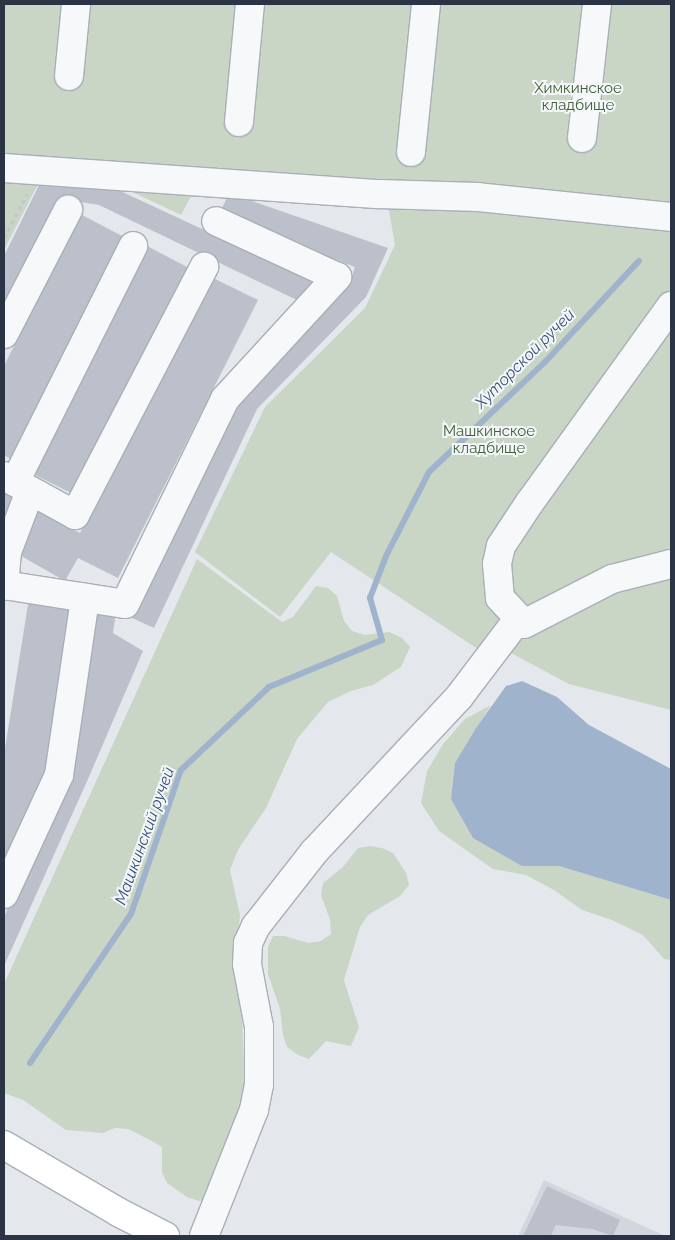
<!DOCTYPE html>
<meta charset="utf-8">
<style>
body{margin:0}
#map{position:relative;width:675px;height:1240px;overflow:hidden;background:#e4e7ec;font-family:Raleway,sans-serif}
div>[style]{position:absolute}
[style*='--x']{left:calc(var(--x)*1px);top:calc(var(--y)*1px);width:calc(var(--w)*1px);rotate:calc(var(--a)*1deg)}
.built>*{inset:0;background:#d2d6de}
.green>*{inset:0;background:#c9d6c5}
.water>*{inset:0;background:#9fb4cc}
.stream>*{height:6px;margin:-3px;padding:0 3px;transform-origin:3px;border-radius:3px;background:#9fb4cc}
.building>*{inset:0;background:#bbc0ca}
.path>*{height:3px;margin-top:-1.5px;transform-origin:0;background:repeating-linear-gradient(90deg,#c2c5cb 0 4px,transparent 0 8px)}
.roads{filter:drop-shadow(1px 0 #a9aeb7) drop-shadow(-1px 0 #a9aeb7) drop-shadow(0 1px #a9aeb7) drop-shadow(0 -1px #a9aeb7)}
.minor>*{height:28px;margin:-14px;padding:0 14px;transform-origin:14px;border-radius:14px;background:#f7f8fa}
.major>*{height:28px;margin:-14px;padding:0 14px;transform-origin:14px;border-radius:14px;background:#fff}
span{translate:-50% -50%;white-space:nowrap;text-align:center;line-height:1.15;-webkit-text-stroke:4px #f4f6f9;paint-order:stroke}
.park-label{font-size:15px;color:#3f6138}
.water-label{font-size:16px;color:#34527a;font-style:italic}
.frame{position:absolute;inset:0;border:5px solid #2b3445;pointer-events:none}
</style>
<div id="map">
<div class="built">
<i style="clip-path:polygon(544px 1180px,665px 1236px,518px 1236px)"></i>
</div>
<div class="green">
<i style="clip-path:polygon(4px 4px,671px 4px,671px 710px,569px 684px,511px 653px,499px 663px,331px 552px,280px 617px,195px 552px,265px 407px,365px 308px,395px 245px,387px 199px,196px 187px,181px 215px,107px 180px,41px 178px,4px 250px)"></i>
<i style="clip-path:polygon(197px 559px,282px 622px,293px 617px,316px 586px,328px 588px,337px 596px,344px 621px,352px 631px,365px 635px,389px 632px,402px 638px,410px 647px,401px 667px,373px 685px,351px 691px,328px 702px,297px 739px,266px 808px,239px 848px,230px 870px,240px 915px,235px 965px,242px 1014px,245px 1086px,240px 1111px,212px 1200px,199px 1201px,187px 1197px,167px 1183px,162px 1172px,162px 1147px,150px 1140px,128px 1129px,115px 1128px,103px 1133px,66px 1130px,23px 1100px,4px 1093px,4px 984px)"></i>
<i style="clip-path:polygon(491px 705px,455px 763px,451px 799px,522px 866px,559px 866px,671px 900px,671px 960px,664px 959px,643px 935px,612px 920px,582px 910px,554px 890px,526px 875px,493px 869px,439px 831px,421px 803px,427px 771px,443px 744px,465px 719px)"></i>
<i style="clip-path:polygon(370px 846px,382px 848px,393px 853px,406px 873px,409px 885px,400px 896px,368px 915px,360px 927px,344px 980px,359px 1027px,351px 1046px,326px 1041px,309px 1059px,298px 1055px,287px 1047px,283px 1035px,280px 1009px,268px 974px,268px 947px,273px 936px,284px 936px,309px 943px,321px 941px,331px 934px,330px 920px,321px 895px,323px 883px,343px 867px,358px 848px)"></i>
</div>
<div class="water">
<i style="clip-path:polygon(522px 681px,557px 697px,589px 725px,671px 769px,671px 900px,559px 866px,522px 866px,473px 838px,451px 799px,455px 763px,476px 728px,506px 686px)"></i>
</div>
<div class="stream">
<i style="--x:30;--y:1063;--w:180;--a:-55.9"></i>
<i style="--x:131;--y:914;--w:152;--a:-70.9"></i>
<i style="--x:181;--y:770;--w:121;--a:-43.3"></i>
<i style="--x:269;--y:687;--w:122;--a:-22.6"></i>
<i style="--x:382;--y:640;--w:44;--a:-105.9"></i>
<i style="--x:370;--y:598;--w:45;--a:-69.1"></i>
<i style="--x:386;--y:556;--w:94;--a:-62.9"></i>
<i style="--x:429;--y:472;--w:160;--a:-43.5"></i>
<i style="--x:545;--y:362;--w:138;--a:-47.1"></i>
</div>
<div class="building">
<i style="clip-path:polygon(41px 181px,103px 183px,312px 280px,301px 302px,99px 205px,63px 199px,4px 315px,4px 256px)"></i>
<i style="clip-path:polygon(229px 193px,388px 248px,366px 297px,257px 409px,154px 628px,132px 618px,237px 397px,350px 281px,355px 267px,219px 215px)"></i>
<i style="clip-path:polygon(80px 214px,126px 238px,14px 461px,4px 455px,4px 366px)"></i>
<i style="clip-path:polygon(147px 246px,189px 268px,75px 495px,33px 474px)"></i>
<i style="clip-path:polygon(209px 276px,258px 300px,118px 578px,78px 558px,65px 581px,16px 553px,34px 507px,80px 533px)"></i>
<i style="clip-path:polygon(4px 491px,15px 497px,4px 527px)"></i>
<i style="clip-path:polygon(29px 598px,72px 605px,43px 787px,4px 865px,4px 755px)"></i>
<i style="clip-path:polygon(96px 608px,116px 612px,113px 633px,143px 651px,88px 779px,4px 966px,4px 917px,70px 771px)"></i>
<i style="clip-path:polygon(547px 1186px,620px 1220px,613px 1236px,592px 1229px,556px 1225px,551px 1236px,523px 1236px)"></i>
</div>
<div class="path">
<i style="--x:4;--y:238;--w:50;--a:-62.4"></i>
</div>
<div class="roads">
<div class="minor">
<i style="--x:69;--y:76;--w:72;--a:-84.4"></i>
<i style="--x:239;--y:122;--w:119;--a:-84.7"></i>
<i style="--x:582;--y:138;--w:135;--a:-83.6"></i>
<i style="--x:411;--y:152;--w:149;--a:-84.2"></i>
<i style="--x:4;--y:168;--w:376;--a:4"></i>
<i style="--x:379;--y:194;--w:99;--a:1.7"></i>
<i style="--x:478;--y:197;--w:194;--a:5.9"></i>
<i style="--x:671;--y:306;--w:241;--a:125.7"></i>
<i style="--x:530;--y:502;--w:53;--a:123.4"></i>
<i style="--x:501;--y:546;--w:18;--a:103"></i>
<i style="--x:497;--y:564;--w:34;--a:85"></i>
<i style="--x:500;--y:598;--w:35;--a:47"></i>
<i style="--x:524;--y:624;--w:99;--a:-27.1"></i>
<i style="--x:612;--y:579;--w:61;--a:-14.3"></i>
<i style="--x:4;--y:334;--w:140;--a:-62.7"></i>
<i style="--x:4;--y:476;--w:81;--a:28.8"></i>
<i style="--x:75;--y:515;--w:280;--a:-62.5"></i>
<i style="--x:15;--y:482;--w:264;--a:-63.4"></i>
<i style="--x:4;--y:585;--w:122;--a:8.9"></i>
<i style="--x:125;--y:604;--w:228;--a:-64"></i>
<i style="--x:225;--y:399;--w:166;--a:-47.4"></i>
<i style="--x:337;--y:277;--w:133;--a:-155.2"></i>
<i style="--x:4;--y:586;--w:34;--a:-85"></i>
<i style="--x:7;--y:552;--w:65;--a:-69.3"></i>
<i style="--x:4;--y:894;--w:131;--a:-65.2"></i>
<i style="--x:59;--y:775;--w:179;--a:-81.6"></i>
<i style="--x:204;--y:1236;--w:136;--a:-68.4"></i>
<i style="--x:254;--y:1110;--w:25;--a:-79"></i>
<i style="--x:259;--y:1085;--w:58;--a:-90"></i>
<i style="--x:259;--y:1027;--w:64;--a:-100.8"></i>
<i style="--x:247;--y:964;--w:21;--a:-87"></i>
<i style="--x:248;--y:943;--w:19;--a:-65"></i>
<i style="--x:256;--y:926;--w:94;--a:-51.9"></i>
<i style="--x:314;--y:852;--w:212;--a:-46.9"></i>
<i style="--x:459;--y:697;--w:99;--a:-52.8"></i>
</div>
<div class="major">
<i style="--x:4;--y:1145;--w:132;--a:30.4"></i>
<i style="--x:118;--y:1212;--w:53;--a:27.1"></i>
</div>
</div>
<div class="park-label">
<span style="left:578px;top:97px">Химкинское<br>кладбище</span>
<span style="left:489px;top:440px">Машкинское<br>кладбище</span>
</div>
<div class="water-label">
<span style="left:525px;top:359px;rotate:-45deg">Хуторской ручей</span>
<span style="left:145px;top:836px;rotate:-70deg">Машкинский ручей</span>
</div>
<div class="frame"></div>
</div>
